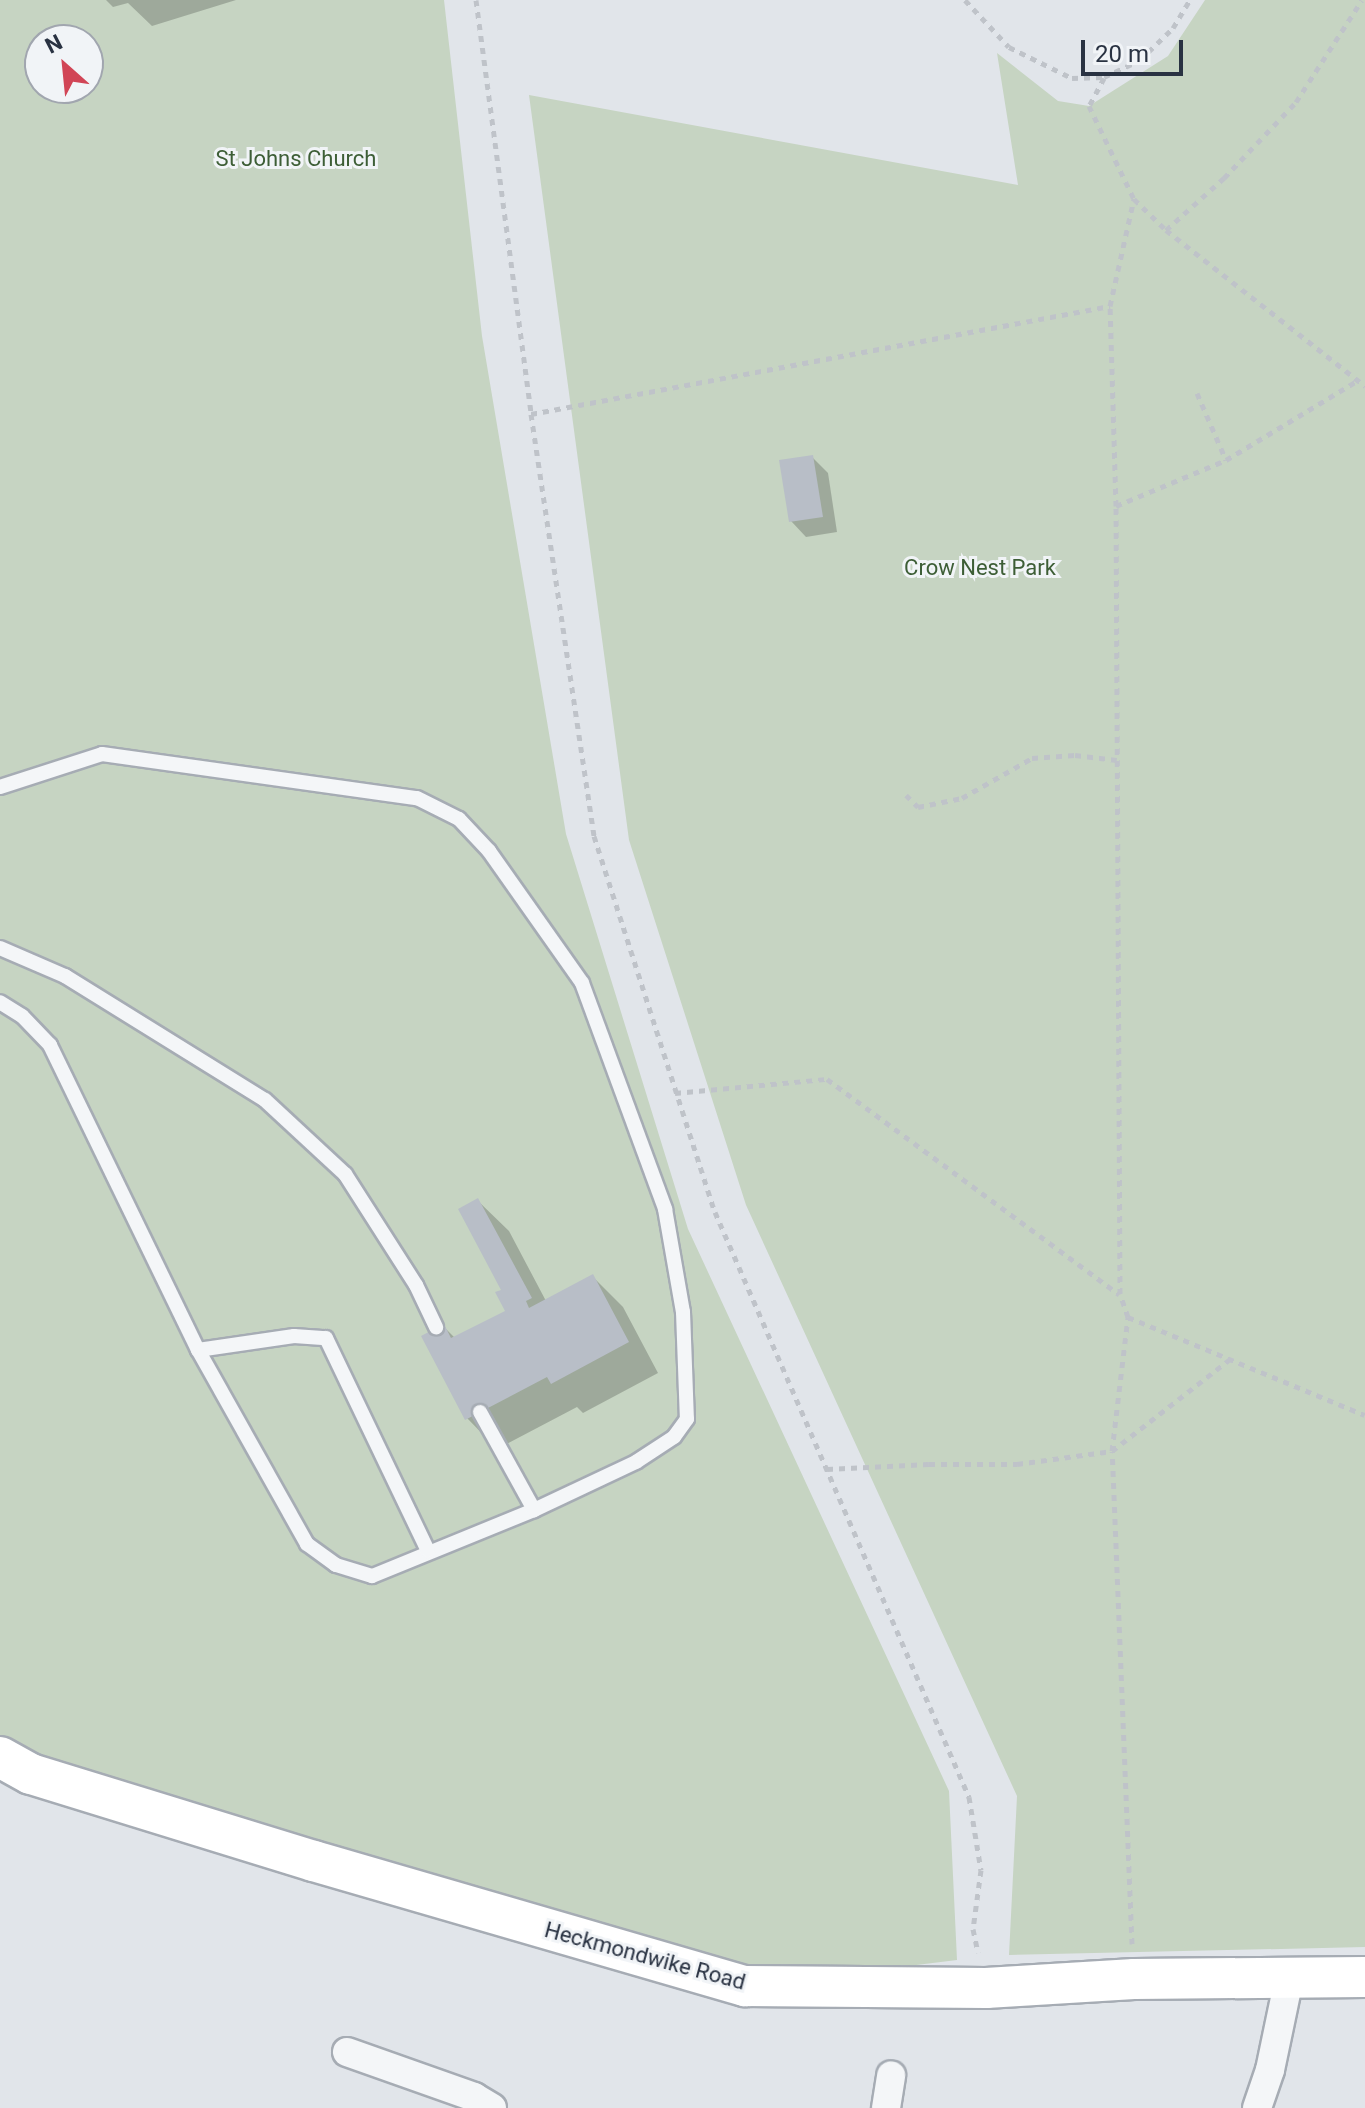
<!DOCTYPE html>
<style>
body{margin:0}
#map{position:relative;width:1365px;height:2108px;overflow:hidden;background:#e1e5ea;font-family:Roboto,sans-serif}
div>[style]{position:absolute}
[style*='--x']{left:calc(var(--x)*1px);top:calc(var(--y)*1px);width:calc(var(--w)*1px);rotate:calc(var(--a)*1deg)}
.green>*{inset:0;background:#c6d4c2}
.shadow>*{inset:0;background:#0003}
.building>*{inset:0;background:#b8bec7}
.path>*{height:5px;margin-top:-2.5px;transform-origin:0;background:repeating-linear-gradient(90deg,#bfc3c9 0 6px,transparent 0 12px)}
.roads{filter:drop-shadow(2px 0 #a6acb4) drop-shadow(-2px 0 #a6acb4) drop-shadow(0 2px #a6acb4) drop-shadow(0 -2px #a6acb4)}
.service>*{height:14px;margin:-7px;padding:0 7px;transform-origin:7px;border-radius:7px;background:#f4f6f8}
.minor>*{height:28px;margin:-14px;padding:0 14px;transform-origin:14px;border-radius:14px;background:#f4f6f8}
.secondary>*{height:40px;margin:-20px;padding:0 20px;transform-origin:20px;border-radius:20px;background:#fff}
span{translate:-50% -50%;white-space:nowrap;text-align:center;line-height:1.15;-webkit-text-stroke:6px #f1f4f7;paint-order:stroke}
.park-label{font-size:22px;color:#3d5e36}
.street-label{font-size:22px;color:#293242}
.north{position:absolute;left:24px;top:24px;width:80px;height:80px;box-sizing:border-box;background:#f1f4f7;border:2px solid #a1a6af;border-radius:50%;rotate:333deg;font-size:22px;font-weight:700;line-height:32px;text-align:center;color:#293242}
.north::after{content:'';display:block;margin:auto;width:28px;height:36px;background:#d14556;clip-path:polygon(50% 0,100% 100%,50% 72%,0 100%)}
.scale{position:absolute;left:1081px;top:40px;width:102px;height:36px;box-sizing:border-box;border:4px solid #293242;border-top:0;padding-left:10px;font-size:24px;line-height:28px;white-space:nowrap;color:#293242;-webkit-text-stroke:6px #f1f4f7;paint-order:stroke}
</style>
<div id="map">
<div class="green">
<i style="clip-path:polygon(evenodd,0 0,444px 0,482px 336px,566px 834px,688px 1229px,949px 1791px,957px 1960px,745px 1986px,0 1757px,0 0,40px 40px,88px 40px,88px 88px,40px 88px,40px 40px)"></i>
<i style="clip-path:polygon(1205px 0,1365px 0,1365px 1947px,1009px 1955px,1017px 1796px,746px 1205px,629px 840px,529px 95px,1018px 185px,997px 53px,1058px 101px,1089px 106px,1168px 56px)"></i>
</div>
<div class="shadow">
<i style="clip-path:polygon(106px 0,236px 0,152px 26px,128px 3px,113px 7px)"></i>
<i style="clip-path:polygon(812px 457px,828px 473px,837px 532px,806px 537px,791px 521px)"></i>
<i style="clip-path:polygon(478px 1201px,509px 1231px,546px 1301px,592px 1276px,623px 1307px,658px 1373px,583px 1413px,577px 1407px,497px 1449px,467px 1418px,443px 1326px,455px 1338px,507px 1311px)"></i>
</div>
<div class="building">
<i style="clip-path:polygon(813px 455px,823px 517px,789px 522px,779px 460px)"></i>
<i style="clip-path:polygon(478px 1198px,532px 1298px,526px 1301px,529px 1308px,593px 1274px,629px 1342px,551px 1384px,547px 1377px,465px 1420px,421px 1336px,444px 1324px,451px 1338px,505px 1311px,495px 1292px,501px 1290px,458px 1209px)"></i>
</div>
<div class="path">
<i style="--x:476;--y:0;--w:418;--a:82.4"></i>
<i style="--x:531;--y:414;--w:427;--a:81.5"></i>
<i style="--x:594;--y:836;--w:395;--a:72.2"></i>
<i style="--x:715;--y:1212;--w:638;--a:66.53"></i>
<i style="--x:969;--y:1797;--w:74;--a:80.7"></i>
<i style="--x:981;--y:1870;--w:60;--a:97.7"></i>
<i style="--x:973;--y:1929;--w:24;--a:78"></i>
<i style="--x:965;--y:0;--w:64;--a:46.9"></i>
<i style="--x:1009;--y:47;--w:70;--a:26.2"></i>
<i style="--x:1072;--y:78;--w:32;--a:-2"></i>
<i style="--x:1104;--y:77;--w:40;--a:-25"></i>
<i style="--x:1140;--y:60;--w:46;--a:-44.1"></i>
<i style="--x:1173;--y:28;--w:33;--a:-59"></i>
<i style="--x:1104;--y:78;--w:32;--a:118"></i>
<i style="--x:1089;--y:106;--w:103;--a:64.2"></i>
<i style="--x:1166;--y:230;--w:78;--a:-41.9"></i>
<i style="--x:1224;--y:178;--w:105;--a:-46.5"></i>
<i style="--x:1296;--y:102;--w:121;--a:-57.1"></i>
<i style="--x:1197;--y:393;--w:73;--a:66.6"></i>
<i style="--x:531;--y:414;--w:589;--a:-10.57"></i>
<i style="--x:1116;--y:506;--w:119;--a:-22.7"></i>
<i style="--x:1226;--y:460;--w:153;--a:-31.1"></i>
<i style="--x:906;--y:795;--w:17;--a:45"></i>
<i style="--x:918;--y:807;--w:45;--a:-11.6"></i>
<i style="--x:962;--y:798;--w:81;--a:-29.7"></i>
<i style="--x:1032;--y:758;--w:43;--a:-4"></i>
<i style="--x:1075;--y:755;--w:42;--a:6.8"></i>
<i style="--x:675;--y:1093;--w:153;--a:-5.3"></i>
<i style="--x:827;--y:1079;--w:363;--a:36.4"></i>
<i style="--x:1128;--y:1317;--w:256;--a:22.5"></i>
<i style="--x:827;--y:1469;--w:102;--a:-2.8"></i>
<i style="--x:929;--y:1464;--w:88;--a:0"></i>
<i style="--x:1017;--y:1464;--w:96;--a:-7.8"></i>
<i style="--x:1112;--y:1451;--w:135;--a:-83.2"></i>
<i style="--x:1128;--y:1317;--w:24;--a:-109"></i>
<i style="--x:1120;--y:1294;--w:788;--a:-90.29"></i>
<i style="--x:1116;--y:506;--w:200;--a:-91.7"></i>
<i style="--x:1110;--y:306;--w:110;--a:-77.4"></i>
<i style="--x:1134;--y:199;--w:45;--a:44.1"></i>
<i style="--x:1166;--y:230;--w:253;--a:38.1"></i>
<i style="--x:1132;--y:1944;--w:493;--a:-92.3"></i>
<i style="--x:1112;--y:1451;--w:150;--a:-37.9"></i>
</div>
<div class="roads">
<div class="service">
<i style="--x:0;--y:787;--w:107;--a:-17.9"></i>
<i style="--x:102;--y:754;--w:318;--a:8"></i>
<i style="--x:417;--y:798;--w:47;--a:26.6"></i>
<i style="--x:459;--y:819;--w:44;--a:46.8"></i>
<i style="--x:489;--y:851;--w:161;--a:54.8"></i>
<i style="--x:582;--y:983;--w:241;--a:69.8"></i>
<i style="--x:665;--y:1209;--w:105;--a:80.1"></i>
<i style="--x:683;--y:1312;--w:107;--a:87.9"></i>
<i style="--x:687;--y:1419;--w:22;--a:126"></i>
<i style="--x:674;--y:1437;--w:45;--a:146.7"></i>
<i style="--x:636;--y:1462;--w:113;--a:154.8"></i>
<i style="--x:534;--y:1510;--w:175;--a:157.8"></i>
<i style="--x:372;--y:1576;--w:38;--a:-163"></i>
<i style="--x:336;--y:1565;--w:36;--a:-144"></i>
<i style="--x:307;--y:1544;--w:223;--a:-119.3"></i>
<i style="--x:198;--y:1350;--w:339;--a:-115.9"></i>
<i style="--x:50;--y:1045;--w:40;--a:-134"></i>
<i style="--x:22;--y:1016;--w:26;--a:-148"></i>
<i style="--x:0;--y:948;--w:71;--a:23.3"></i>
<i style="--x:65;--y:976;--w:235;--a:31.8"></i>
<i style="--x:265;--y:1100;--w:109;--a:42.8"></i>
<i style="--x:345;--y:1174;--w:132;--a:57.4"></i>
<i style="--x:416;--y:1285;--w:47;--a:64.5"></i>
<i style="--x:198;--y:1350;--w:97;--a:-8.3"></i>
<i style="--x:294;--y:1336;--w:32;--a:4"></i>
<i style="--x:326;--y:1338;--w:236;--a:64.4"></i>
<i style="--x:480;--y:1412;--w:112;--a:61.1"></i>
</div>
<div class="minor">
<i style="--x:347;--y:2052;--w:135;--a:19.5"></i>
<i style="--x:474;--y:2097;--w:21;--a:31"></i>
<i style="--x:886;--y:2108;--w:33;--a:-81"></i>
<i style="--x:1257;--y:2108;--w:40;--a:-71.1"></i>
<i style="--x:1270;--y:2070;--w:93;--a:-78.2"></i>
</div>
<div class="secondary">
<i style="--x:0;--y:1757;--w:35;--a:29"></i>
<i style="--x:31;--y:1774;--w:296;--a:17.1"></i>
<i style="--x:314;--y:1861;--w:449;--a:16.2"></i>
<i style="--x:745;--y:1986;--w:241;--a:0.5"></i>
<i style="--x:986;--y:1988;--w:148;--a:-3.5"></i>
<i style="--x:1134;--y:1979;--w:231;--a:-0.5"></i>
</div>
</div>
<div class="park-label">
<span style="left:296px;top:159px">St Johns Church</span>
<span style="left:980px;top:568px">Crow Nest Park</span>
</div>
<div class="street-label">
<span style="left:645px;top:1956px;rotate:15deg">Heckmondwike Road</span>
</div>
<div class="north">N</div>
<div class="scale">20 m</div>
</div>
